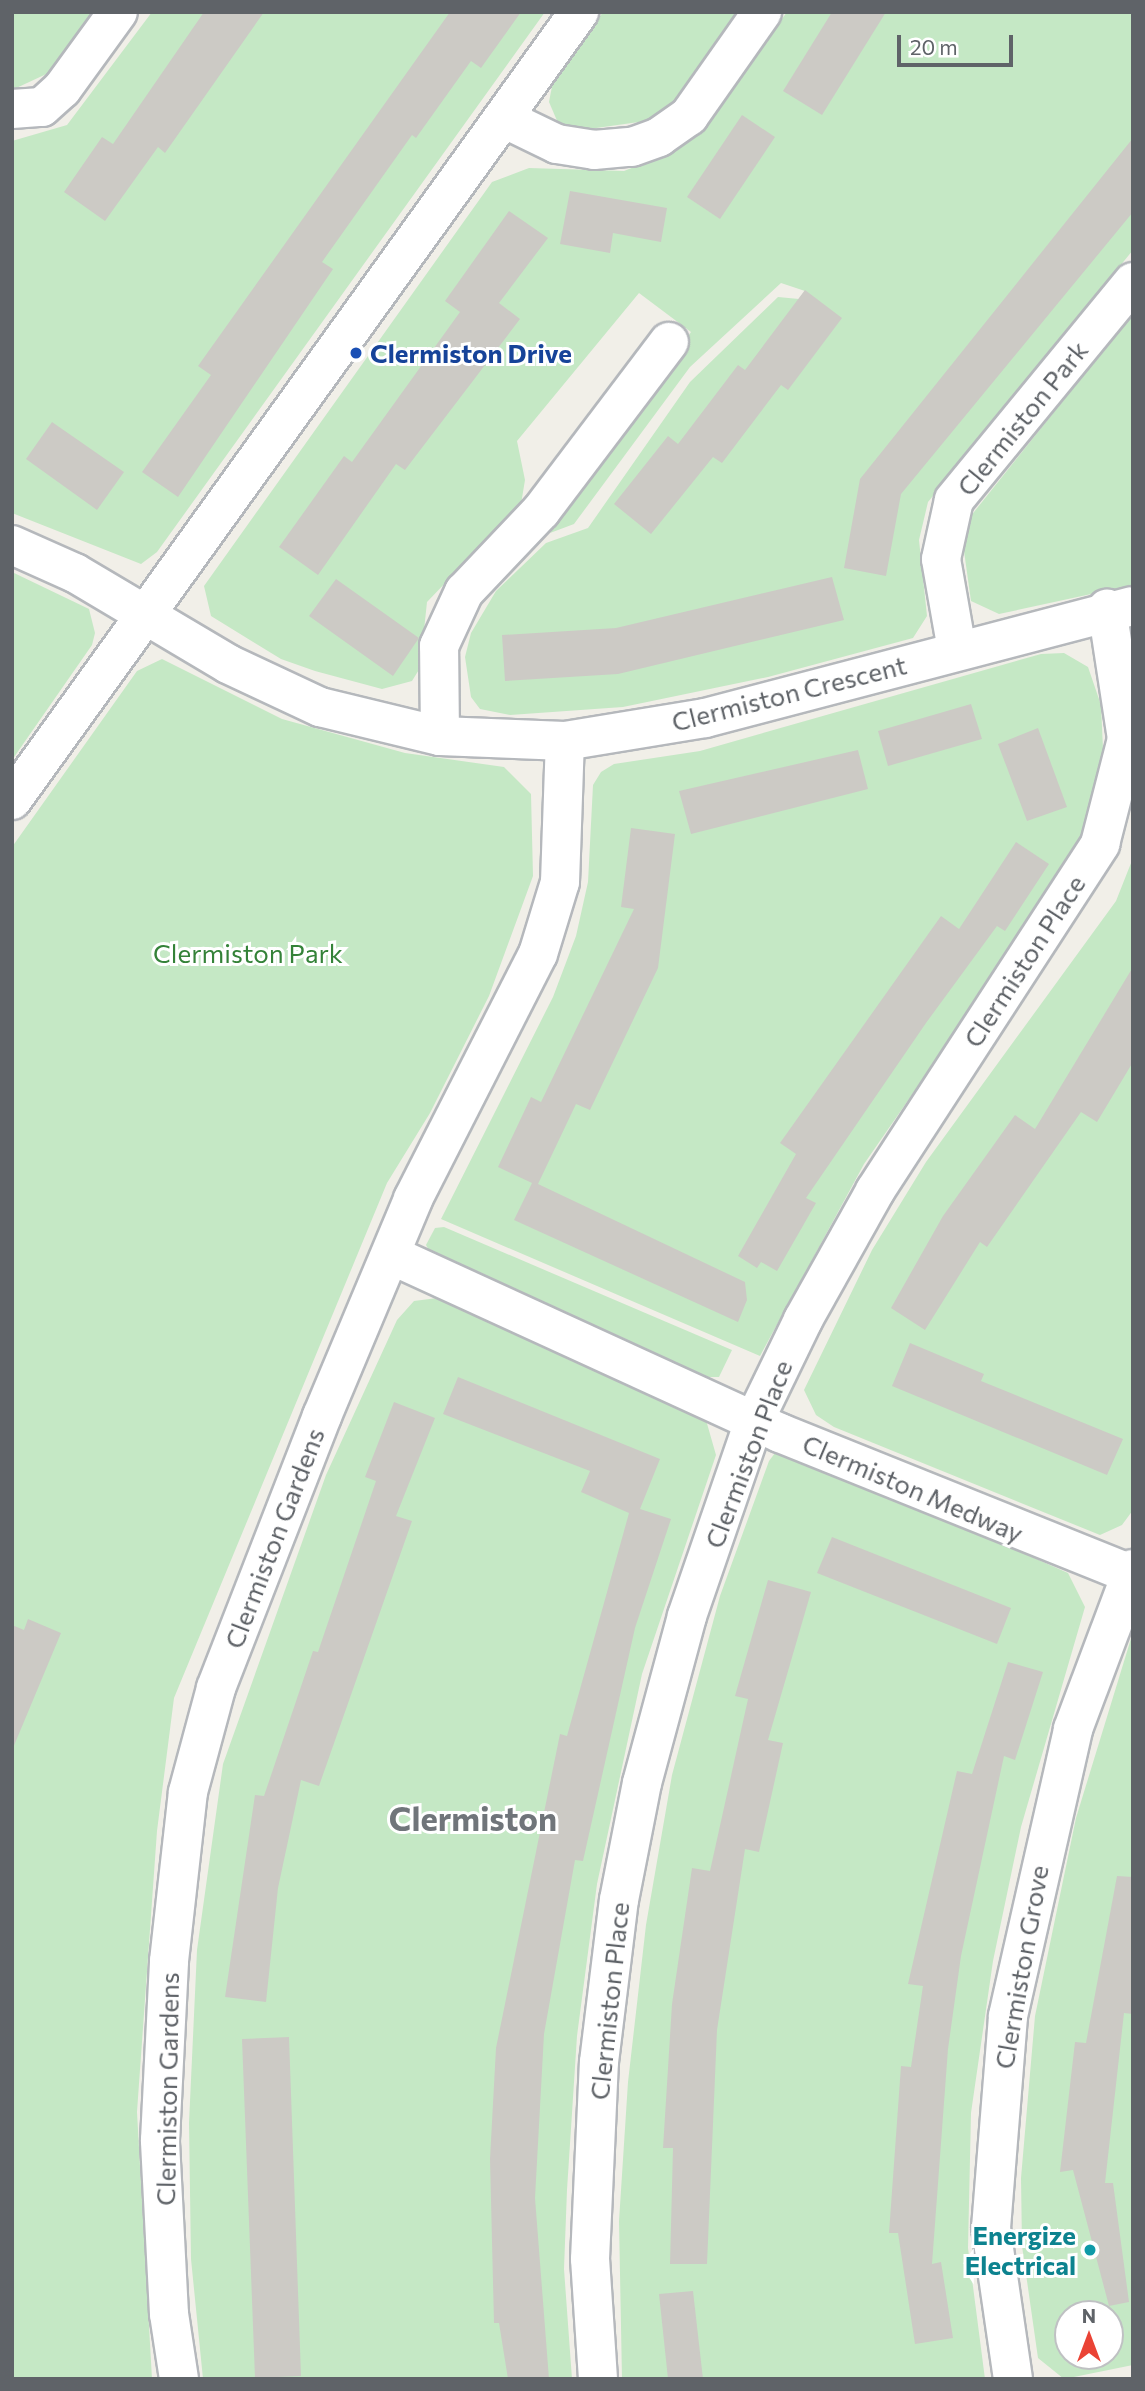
<!DOCTYPE html>
<style>
body{margin:0}
#map{position:relative;width:1145px;height:2391px;overflow:hidden;background:#f1efe8;font-family:Commissioner,sans-serif}
div>[style]{position:absolute}
[style*='--x']{left:calc(var(--x)*1px);top:calc(var(--y)*1px);width:calc(var(--w)*1px);rotate:calc(var(--a)*1deg)}
.green>*{inset:0;background:#c5e8c5}
.building>*{inset:0;background:#cccac5}
.roads{filter:drop-shadow(2px 0 #b5b8bc) drop-shadow(-2px 0 #b5b8bc) drop-shadow(0 2px #b5b8bc) drop-shadow(0 -2px #b5b8bc)}
.minor>*{height:38px;margin:-19px;padding:0 19px;transform-origin:19px;border-radius:19px;background:#fff}
.dots>*{width:19px;height:19px;translate:-50% -50%;box-sizing:border-box;border:4px solid #fff;border-radius:50%}
span{translate:-50% -50%;white-space:nowrap;text-align:center;line-height:1.15;-webkit-text-stroke:6px #fff;paint-order:stroke}
.transit-label{font-size:26px;color:#164399;font-weight:700}
.left{translate:0 -50%;text-align:left}
.street-label{font-size:26px;color:#5f6368}
.park-label{font-size:26px;color:#348238}
.culture-label{font-size:26px;color:#0d838f;font-weight:700}
.right{translate:-100% -50%;text-align:right}
.district-label{font-size:33px;color:#70757a;font-weight:700}
.frame{position:absolute;inset:0;border:14px solid #5f6368;pointer-events:none}
.north{position:absolute;left:1054px;top:2300px;width:70px;height:70px;box-sizing:border-box;background:#fff;border:2px solid #bfc1c3;border-radius:50%;rotate:0deg;font-size:19px;font-weight:700;line-height:28px;text-align:center;color:#5f6368}
.north::after{content:'';display:block;margin:auto;width:24px;height:32px;background:#ea4335;clip-path:polygon(50% 0,100% 100%,50% 72%,0 100%)}
.scale{position:absolute;left:897px;top:35px;width:116px;height:32px;box-sizing:border-box;border:4px solid #5f6368;border-top:0;padding-left:9px;font-size:21px;line-height:24px;white-space:nowrap;color:#5f6368;-webkit-text-stroke:5px #fff;paint-order:stroke}
</style>
<div id="map">
<div class="green">
<i style="clip-path:polygon(12px 12px,96px 12px,55px 70px,12px 90px)"></i>
<i style="clip-path:polygon(152px 12px,545px 12px,157px 552px,141px 564px,12px 513px,12px 141px,67px 125px)"></i>
<i style="clip-path:polygon(603px 12px,739px 12px,681px 96px,646px 121px,582px 130px,558px 123px,549px 102px,553px 81px)"></i>
<i style="clip-path:polygon(787px 12px,1133px 12px,1133px 250px,928px 502px,919px 540px,927px 616px,913px 638px,768px 677px,623px 707px,510px 715px,480px 709px,471px 697px,465px 657px,471px 633px,496px 591px,546px 543px,588px 528px,690px 382px,778px 297px,799px 299px,805px 291px,781px 283px,690px 367px,574px 524px,550px 533px,691px 332px,639px 293px,517px 441px,525px 480px,521px 504px,427px 602px,420px 668px,412px 681px,382px 689px,315px 671px,281px 659px,211px 616px,204px 586px,492px 182px,529px 168px,624px 171px,675px 151px,700px 133px)"></i>
<i style="clip-path:polygon(1133px 313px,1133px 585px,999px 614px,971px 601px,963px 544px,970px 517px)"></i>
<i style="clip-path:polygon(12px 572px,89px 609px,95px 633px,92px 645px,12px 760px)"></i>
<i style="clip-path:polygon(1064px 653px,1088px 667px,1101px 705px,1103px 749px,1096px 805px,1079px 853px,864px 1164px,760px 1356px,441px 1219px,553px 997px,576px 936px,588px 882px,593px 785px,601px 772px,614px 764px,700px 751px,1041px 654px)"></i>
<i style="clip-path:polygon(162px 659px,282px 719px,405px 753px,504px 767px,531px 794px,533px 876px,489px 996px,430px 1113px,387px 1183px,174px 1698px,157px 1831px,137px 2112px,152px 2379px,12px 2379px,12px 847px,137px 671px)"></i>
<i style="clip-path:polygon(1133px 858px,1133px 1510px,1122px 1525px,1100px 1535px,834px 1427px,816px 1415px,804px 1390px,872px 1250px,926px 1162px,1116px 901px)"></i>
<i style="clip-path:polygon(444px 1227px,732px 1350px,719px 1377px,700px 1377px,434px 1259px,426px 1245px,435px 1228px)"></i>
<i style="clip-path:polygon(445px 1297px,706px 1420px,716px 1455px,642px 1674px,597px 1884px,577px 2036px,567px 2190px,564px 2269px,572px 2379px,203px 2379px,191px 2259px,189px 2123px,197px 1950px,223px 1764px,326px 1475px,397px 1320px,414px 1301px)"></i>
<i style="clip-path:polygon(794px 1452px,1068px 1573px,1085px 1607px,1021px 1827px,993px 1961px,971px 2113px,968px 2248px,985px 2379px,622px 2379px,619px 2221px,628px 2082px,646px 1925px,672px 1775px,720px 1596px,769px 1461px,775px 1453px)"></i>
<i style="clip-path:polygon(evenodd,1133px 1632px,1133px 2365px,1064px 2379px,1038px 2358px,1022px 2246px,1021px 2178px,1035px 2016px,1076px 1818px,1133px 1632px,1068px 2314px,1110px 2314px,1110px 2356px,1068px 2356px,1068px 2314px)"></i>
</div>
<div class="building">
<i style="clip-path:polygon(204px 12px,264px 12px,165px 153px,158px 147px,105px 221px,64px 192px,102px 137px,113px 144px)"></i>
<i style="clip-path:polygon(450px 12px,521px 12px,481px 68px,471px 61px,416px 138px,412px 135px,322px 262px,333px 269px,178px 497px,142px 472px,211px 375px,198px 366px)"></i>
<i style="clip-path:polygon(832px 12px,886px 12px,822px 115px,783px 91px)"></i>
<i style="clip-path:polygon(742px 115px,775px 137px,720px 219px,687px 197px)"></i>
<i style="clip-path:polygon(1133px 138px,1133px 212px,901px 494px,886px 576px,844px 568px,860px 479px)"></i>
<i style="clip-path:polygon(570px 191px,667px 208px,661px 242px,613px 233px,610px 253px,560px 244px)"></i>
<i style="clip-path:polygon(509px 211px,548px 238px,499px 303px,520px 319px,405px 470px,396px 464px,318px 575px,279px 547px,344px 456px,352px 462px,460px 312px,445px 301px)"></i>
<i style="clip-path:polygon(805px 290px,842px 318px,788px 390px,781px 385px,722px 463px,713px 457px,651px 534px,614px 504px,668px 436px,678px 444px,738px 365px,745px 370px)"></i>
<i style="clip-path:polygon(52px 422px,124px 472px,97px 510px,26px 459px)"></i>
<i style="clip-path:polygon(832px 577px,844px 620px,618px 674px,505px 681px,502px 635px,616px 628px)"></i>
<i style="clip-path:polygon(336px 579px,419px 638px,393px 676px,309px 616px)"></i>
<i style="clip-path:polygon(971px 704px,982px 739px,888px 766px,878px 731px)"></i>
<i style="clip-path:polygon(1038px 728px,1067px 807px,1027px 821px,998px 744px)"></i>
<i style="clip-path:polygon(858px 750px,868px 789px,691px 834px,679px 791px)"></i>
<i style="clip-path:polygon(631px 828px,675px 834px,658px 968px,590px 1110px,576px 1104px,538px 1184px,745px 1282px,747px 1300px,738px 1322px,514px 1220px,532px 1183px,498px 1167px,531px 1097px,541px 1102px,634px 909px,621px 907px)"></i>
<i style="clip-path:polygon(1016px 842px,1049px 864px,1005px 931px,997px 926px,926px 1023px,806px 1198px,816px 1203px,777px 1271px,761px 1262px,757px 1268px,738px 1256px,796px 1154px,780px 1143px,941px 916px,959px 929px)"></i>
<i style="clip-path:polygon(1133px 967px,1133px 1062px,1097px 1122px,1081px 1112px,987px 1247px,980px 1242px,925px 1330px,891px 1308px,943px 1216px,1015px 1115px,1035px 1129px)"></i>
<i style="clip-path:polygon(910px 1343px,984px 1374px,981px 1381px,1123px 1439px,1107px 1475px,892px 1386px)"></i>
<i style="clip-path:polygon(458px 1377px,660px 1459px,640px 1509px,671px 1519px,635px 1628px,583px 1861px,575px 1860px,544px 2034px,535px 2198px,549px 2379px,508px 2379px,499px 2323px,494px 2323px,490px 2159px,496px 2048px,560px 1734px,567px 1736px,629px 1513px,581px 1492px,590px 1471px,443px 1414px)"></i>
<i style="clip-path:polygon(394px 1402px,435px 1418px,396px 1516px,412px 1521px,319px 1786px,301px 1780px,278px 1888px,266px 2002px,225px 1997px,255px 1795px,264px 1796px,313px 1651px,318px 1652px,376px 1481px,365px 1477px)"></i>
<i style="clip-path:polygon(832px 1537px,1011px 1608px,997px 1644px,817px 1573px)"></i>
<i style="clip-path:polygon(768px 1580px,811px 1592px,768px 1740px,783px 1743px,759px 1852px,745px 1849px,717px 2030px,707px 2264px,670px 2264px,673px 2148px,663px 2148px,672px 2004px,692px 1868px,710px 1871px,748px 1699px,735px 1696px)"></i>
<i style="clip-path:polygon(28px 1619px,61px 1633px,13px 1748px,12px 1625px,24px 1630px)"></i>
<i style="clip-path:polygon(1008px 1662px,1043px 1672px,1015px 1760px,1004px 1756px,961px 1956px,948px 2049px,932px 2264px,941px 2262px,953px 2338px,915px 2344px,898px 2233px,889px 2233px,901px 2066px,911px 2067px,923px 1986px,908px 1984px,957px 1771px,972px 1774px)"></i>
<i style="clip-path:polygon(1117px 1876px,1133px 1877px,1133px 2014px,1124px 2013px,1105px 2183px,1113px 2183px,1129px 2302px,1109px 2306px,1073px 2170px,1060px 2172px,1075px 2042px,1086px 2043px)"></i>
<i style="clip-path:polygon(289px 2037px,301px 2376px,255px 2378px,242px 2039px)"></i>
<i style="clip-path:polygon(693px 2291px,703px 2379px,668px 2379px,659px 2294px)"></i>
</div>
<div class="roads">
<div class="minor">
<i style="--x:12;--y:109;--w:30;--a:-4"></i>
<i style="--x:42;--y:107;--w:27;--a:-42"></i>
<i style="--x:62;--y:89;--w:95;--a:-54"></i>
<i style="--x:503;--y:118;--w:60;--a:25.7"></i>
<i style="--x:557;--y:144;--w:37;--a:9"></i>
<i style="--x:594;--y:150;--w:38;--a:-5"></i>
<i style="--x:632;--y:147;--w:29;--a:-20"></i>
<i style="--x:659;--y:137;--w:37;--a:-35"></i>
<i style="--x:689;--y:116;--w:127;--a:-54.9"></i>
<i style="--x:12;--y:545;--w:69;--a:24"></i>
<i style="--x:75;--y:573;--w:178;--a:30.7"></i>
<i style="--x:228;--y:664;--w:102;--a:25.1"></i>
<i style="--x:320;--y:707;--w:123;--a:13.6"></i>
<i style="--x:440;--y:736;--w:125;--a:2.3"></i>
<i style="--x:565;--y:741;--w:142;--a:-9.3"></i>
<i style="--x:705;--y:718;--w:440;--a:-14.7"></i>
<i style="--x:957;--y:650;--w:92;--a:-100"></i>
<i style="--x:941;--y:559;--w:60;--a:-77.6"></i>
<i style="--x:954;--y:500;--w:282;--a:-50.6"></i>
<i style="--x:440;--y:736;--w:90;--a:-90.6"></i>
<i style="--x:439;--y:646;--w:60;--a:-65.2"></i>
<i style="--x:464;--y:592;--w:112;--a:-46.5"></i>
<i style="--x:541;--y:511;--w:212;--a:-52.9"></i>
<i style="--x:12;--y:800;--w:971;--a:-54.26"></i>
<i style="--x:391;--y:1255;--w:428;--a:24.6"></i>
<i style="--x:780;--y:1433;--w:380;--a:21.9"></i>
<i style="--x:179;--y:2379;--w:66;--a:-98.7"></i>
<i style="--x:169;--y:2314;--w:174;--a:-93"></i>
<i style="--x:160;--y:2140;--w:179;--a:-87.1"></i>
<i style="--x:169;--y:1961;--w:170;--a:-83.6"></i>
<i style="--x:188;--y:1792;--w:108;--a:-74.9"></i>
<i style="--x:216;--y:1688;--w:292;--a:-68.7"></i>
<i style="--x:322;--y:1416;--w:235;--a:-67.2"></i>
<i style="--x:413;--y:1199;--w:275;--a:-63"></i>
<i style="--x:538;--y:954;--w:75;--a:-73"></i>
<i style="--x:560;--y:882;--w:141;--a:-88"></i>
<i style="--x:598;--y:2379;--w:120;--a:-93.8"></i>
<i style="--x:590;--y:2259;--w:197;--a:-87.4"></i>
<i style="--x:599;--y:2062;--w:163;--a:-83"></i>
<i style="--x:619;--y:1900;--w:119;--a:-78.9"></i>
<i style="--x:642;--y:1783;--w:173;--a:-74.9"></i>
<i style="--x:687;--y:1616;--w:208;--a:-71"></i>
<i style="--x:755;--y:1419;--w:110;--a:-64.1"></i>
<i style="--x:803;--y:1320;--w:148;--a:-60.8"></i>
<i style="--x:875;--y:1191;--w:414;--a:-57"></i>
<i style="--x:1100;--y:844;--w:108;--a:-75.6"></i>
<i style="--x:1127;--y:739;--w:132;--a:-98.7"></i>
<i style="--x:1013;--y:2379;--w:153;--a:-98.3"></i>
<i style="--x:991;--y:2228;--w:213;--a:-85.4"></i>
<i style="--x:1008;--y:2016;--w:294;--a:-77.2"></i>
<i style="--x:1073;--y:1729;--w:171;--a:-69.4"></i>
</div>
</div>
<div class="dots">
<i style="left:356px;top:353px;background:#1a4fb4"></i>
<i style="left:1090px;top:2250px;background:#0f9aa8"></i>
</div>
<div class="transit-label">
<span class="left" style="left:370px;top:353px">Clermiston Drive</span>
</div>
<div class="street-label">
<span style="left:1022px;top:418px;rotate:-51deg">Clermiston Park</span>
<span style="left:789px;top:693px;rotate:-14deg">Clermiston Crescent</span>
<span style="left:1024px;top:961px;rotate:-57deg">Clermiston Place</span>
<span style="left:748px;top:1454px;rotate:-69deg">Clermiston Place</span>
<span style="left:913px;top:1488px;rotate:23deg">Clermiston Medway</span>
<span style="left:274px;top:1538px;rotate:-69deg">Clermiston Gardens</span>
<span style="left:1021px;top:1967px;rotate:-80deg">Clermiston Grove</span>
<span style="left:609px;top:2001px;rotate:-84deg">Clermiston Place</span>
<span style="left:167px;top:2089px;rotate:-89deg">Clermiston Gardens</span>
</div>
<div class="park-label">
<span style="left:248px;top:953px">Clermiston Park</span>
</div>
<div class="culture-label">
<span class="right" style="left:1076px;top:2250px">Energize<br>Electrical</span>
</div>
<div class="district-label">
<span style="left:473px;top:1818px">Clermiston</span>
</div>
<div class="frame"></div>
<div class="north">N</div>
<div class="scale">20 m</div>
</div>
